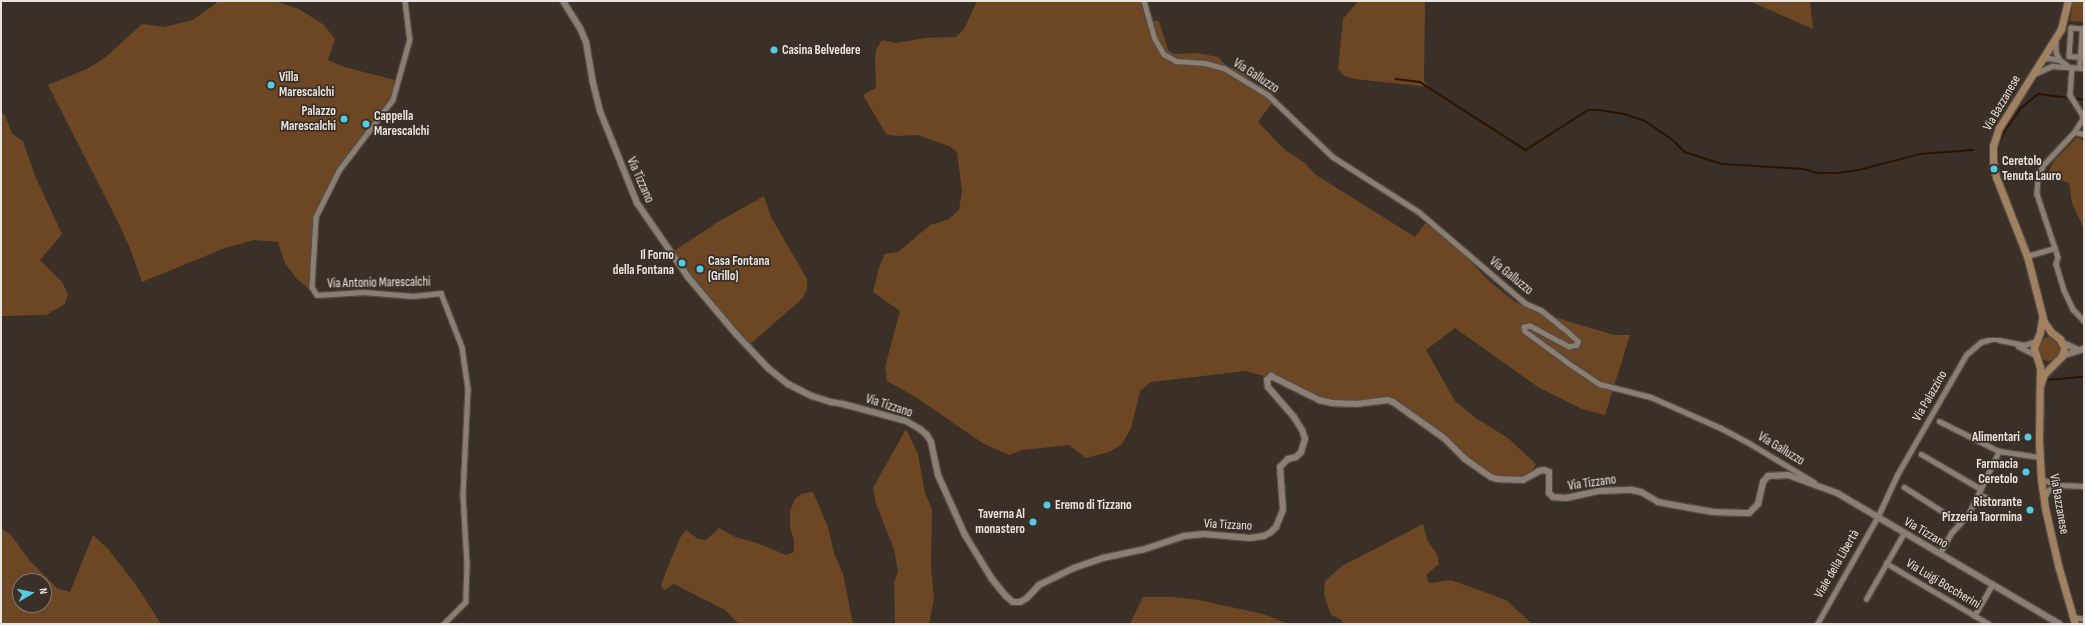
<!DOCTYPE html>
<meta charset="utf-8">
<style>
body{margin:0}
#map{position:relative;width:2085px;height:625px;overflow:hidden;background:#3a3027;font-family:"Sofia Sans Condensed",sans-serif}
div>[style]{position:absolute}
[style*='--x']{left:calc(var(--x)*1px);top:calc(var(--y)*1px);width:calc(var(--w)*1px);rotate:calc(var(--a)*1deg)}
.green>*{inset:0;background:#6d4724}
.round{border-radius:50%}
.stream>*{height:1.5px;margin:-0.75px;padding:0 0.75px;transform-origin:0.75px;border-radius:0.75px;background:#2c1400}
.roads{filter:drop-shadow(1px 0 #554d45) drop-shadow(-1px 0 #554d45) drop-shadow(0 1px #554d45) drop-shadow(0 -1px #554d45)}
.minor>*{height:4.5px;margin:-2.25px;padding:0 2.25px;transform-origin:2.25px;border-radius:2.25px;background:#8b7f74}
.tertiary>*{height:6px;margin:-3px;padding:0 3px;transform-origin:3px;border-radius:3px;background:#8b7f74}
.secondary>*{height:7px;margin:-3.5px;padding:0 3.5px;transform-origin:3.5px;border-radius:3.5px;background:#a28161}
.dots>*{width:11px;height:11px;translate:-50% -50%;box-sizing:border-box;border:2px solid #3a3027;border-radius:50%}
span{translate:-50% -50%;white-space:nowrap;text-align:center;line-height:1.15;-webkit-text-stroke:3.5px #3a3027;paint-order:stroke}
.poi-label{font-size:13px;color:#eae3de;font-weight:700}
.left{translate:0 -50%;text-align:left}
.right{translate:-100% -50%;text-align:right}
.street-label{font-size:13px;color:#eae3de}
.frame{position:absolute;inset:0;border:2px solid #eae3de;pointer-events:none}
.north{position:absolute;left:12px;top:573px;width:40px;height:40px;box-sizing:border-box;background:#3a3027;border:1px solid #807870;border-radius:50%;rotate:81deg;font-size:11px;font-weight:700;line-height:16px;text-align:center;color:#eae3de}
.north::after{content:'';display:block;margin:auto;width:14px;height:18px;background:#55cae0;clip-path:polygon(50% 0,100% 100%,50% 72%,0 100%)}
</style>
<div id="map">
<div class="green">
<i style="clip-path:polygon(219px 1px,274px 1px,299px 9px,324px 25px,335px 39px,328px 60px,344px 67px,399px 81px,391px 100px,378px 122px,318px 203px,318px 229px,311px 291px,297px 279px,285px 263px,278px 242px,254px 240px,225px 248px,142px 282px,129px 246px,118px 222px,48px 85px,89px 68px,107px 56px,142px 24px,164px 27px,193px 20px)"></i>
<i style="clip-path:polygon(977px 1px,1143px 1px,1148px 20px,1159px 21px,1168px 50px,1174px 54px,1197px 53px,1218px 57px,1226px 65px,1246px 74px,1252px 83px,1274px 90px,1272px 103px,1258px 122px,1284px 149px,1305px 163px,1316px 175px,1415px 237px,1428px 220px,1456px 246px,1488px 280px,1515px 302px,1544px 314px,1614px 335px,1630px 335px,1605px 415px,1582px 409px,1538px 387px,1455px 328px,1426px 350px,1455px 401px,1477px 419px,1508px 438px,1536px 464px,1530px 474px,1516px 480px,1491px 476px,1390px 400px,1345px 405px,1322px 403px,1285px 382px,1246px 371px,1151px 382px,1140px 391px,1131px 428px,1122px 444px,1109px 452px,1086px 458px,1069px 445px,1022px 450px,1009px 455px,1005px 453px,984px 444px,914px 396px,887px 381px,885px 367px,900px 311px,873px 292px,879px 267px,885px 254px,898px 252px,930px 225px,949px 219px,959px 210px,962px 191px,957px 152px,949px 146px,917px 135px,896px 136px,886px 134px,863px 95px,876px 88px,875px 58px,876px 50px,882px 40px,896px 43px,925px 38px,956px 37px,964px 29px)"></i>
<i style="clip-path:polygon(1358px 1px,1425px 1px,1424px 81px,1429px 87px,1355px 79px,1345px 76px,1338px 69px,1343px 19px)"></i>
<i style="clip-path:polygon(1749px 1px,1810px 1px,1813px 29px)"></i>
<i style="clip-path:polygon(2073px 1px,2084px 1px,2084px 22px,2070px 21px)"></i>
<i style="clip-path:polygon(1px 113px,5px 115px,12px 134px,23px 141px,35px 176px,62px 234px,40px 260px,62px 282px,68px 294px,65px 304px,46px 315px,1px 316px)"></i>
<i style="clip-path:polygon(2076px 138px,2080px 138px,2084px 143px,2084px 229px,2072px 203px,2069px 183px,2047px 174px,2053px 162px)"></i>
<i style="clip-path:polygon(764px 196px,771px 217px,807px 279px,807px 289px,803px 298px,748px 346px,671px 253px,718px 222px)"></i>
<i class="round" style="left:2037px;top:337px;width:24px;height:24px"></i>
<i style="clip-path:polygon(906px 429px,918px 454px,925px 493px,932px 509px,931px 567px,934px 599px,929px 624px,895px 624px,894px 583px,898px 571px,894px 549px,876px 504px,873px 488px)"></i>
<i style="clip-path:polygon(813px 492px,828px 527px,834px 553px,843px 574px,853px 624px,739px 624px,725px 610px,674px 584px,664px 590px,661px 585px,667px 569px,680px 538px,686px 530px,698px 539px,706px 540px,719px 528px,735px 537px,757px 543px,786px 555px,794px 552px,794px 541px,790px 527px,790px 511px,795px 499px,801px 494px)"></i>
<i style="clip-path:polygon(1423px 524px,1427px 540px,1437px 554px,1439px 564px,1426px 575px,1429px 583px,1451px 580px,1506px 600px,1532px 624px,1342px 624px,1342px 620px,1331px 615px,1324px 594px,1325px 581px,1342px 566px)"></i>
<i style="clip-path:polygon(evenodd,1px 528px,11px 535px,30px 561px,57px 588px,70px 592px,93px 535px,108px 549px,136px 585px,161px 624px,1px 624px,1px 528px,20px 581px,44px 581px,44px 605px,20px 605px,20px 581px)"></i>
<i style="clip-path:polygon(1143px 597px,1173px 597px,1199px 600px,1263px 614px,1288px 624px,1130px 624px)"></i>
</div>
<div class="stream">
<i style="--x:1396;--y:79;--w:24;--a:7"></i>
<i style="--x:1420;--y:82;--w:126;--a:32.7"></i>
<i style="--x:1526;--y:150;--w:74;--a:-32.8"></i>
<i style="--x:1588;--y:110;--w:11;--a:0"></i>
<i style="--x:1599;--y:110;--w:25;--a:9"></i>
<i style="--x:1624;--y:114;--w:22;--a:18"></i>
<i style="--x:1645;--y:121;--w:34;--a:34"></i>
<i style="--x:1673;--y:140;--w:17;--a:45"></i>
<i style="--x:1685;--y:152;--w:40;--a:18"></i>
<i style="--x:1723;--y:164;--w:81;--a:3.5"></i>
<i style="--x:1804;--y:169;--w:14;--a:17"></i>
<i style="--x:1817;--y:173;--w:21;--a:0"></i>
<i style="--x:1838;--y:173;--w:21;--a:-8"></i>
<i style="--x:1859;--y:170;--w:63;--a:-14.7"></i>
<i style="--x:1920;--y:154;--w:53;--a:-4.3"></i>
<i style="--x:2074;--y:98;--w:10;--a:11"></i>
<i style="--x:1997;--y:146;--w:17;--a:-62"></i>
<i style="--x:2005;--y:131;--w:28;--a:-55"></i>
<i style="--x:2021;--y:108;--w:22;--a:-39"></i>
<i style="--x:2038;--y:94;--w:32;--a:7"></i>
<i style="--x:2047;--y:380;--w:37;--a:-5"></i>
</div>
<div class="roads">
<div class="minor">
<i style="--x:405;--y:1;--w:38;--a:83"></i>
<i style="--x:410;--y:39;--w:63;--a:105.6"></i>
<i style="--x:393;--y:100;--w:89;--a:127.3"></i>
<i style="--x:339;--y:171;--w:51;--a:116.6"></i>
<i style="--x:316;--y:217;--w:70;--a:93.3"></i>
<i style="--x:312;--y:287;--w:9;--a:58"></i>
<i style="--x:317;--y:295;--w:46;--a:-3.7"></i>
<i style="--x:363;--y:292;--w:50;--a:4.6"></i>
<i style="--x:413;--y:296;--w:28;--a:-6"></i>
<i style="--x:441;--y:293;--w:58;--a:68.7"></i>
<i style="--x:462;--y:347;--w:42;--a:81.9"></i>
<i style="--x:468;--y:389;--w:106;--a:92.7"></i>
<i style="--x:463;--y:495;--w:69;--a:86.7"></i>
<i style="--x:467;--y:564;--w:38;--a:92"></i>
<i style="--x:466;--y:602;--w:31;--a:135"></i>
<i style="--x:1144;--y:1;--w:37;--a:74"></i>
<i style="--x:1154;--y:37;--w:20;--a:60"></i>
<i style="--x:1164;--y:54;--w:14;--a:30"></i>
<i style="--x:1176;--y:61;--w:29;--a:4"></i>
<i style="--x:1205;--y:63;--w:20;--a:15"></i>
<i style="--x:1224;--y:68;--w:52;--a:31.5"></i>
<i style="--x:1268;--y:95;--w:90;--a:43.6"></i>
<i style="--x:1333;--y:157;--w:102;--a:32.6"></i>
<i style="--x:1419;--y:212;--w:140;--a:40.6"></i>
<i style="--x:1525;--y:303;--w:17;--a:24"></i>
<i style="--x:1541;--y:310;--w:33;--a:39"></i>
<i style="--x:1567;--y:331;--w:15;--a:42"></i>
<i style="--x:1578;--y:341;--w:4;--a:104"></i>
<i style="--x:1577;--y:345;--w:8;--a:166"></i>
<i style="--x:1569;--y:347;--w:44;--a:-151.7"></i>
<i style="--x:1530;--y:326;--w:6;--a:171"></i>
<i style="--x:1524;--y:327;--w:4;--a:76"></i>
<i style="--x:1525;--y:331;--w:52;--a:36.4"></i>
<i style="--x:1567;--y:362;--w:40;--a:34"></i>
<i style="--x:1600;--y:384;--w:53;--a:14.3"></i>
<i style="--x:1651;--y:397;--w:77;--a:23.9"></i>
<i style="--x:1721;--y:428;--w:32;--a:28"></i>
<i style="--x:1749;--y:443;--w:76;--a:31"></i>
<i style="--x:2056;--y:39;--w:13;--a:90"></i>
<i style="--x:2056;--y:52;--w:9;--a:63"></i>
<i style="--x:2060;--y:60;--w:9;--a:36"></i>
<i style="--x:2043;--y:59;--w:6;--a:-9"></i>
<i style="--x:2049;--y:58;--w:11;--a:10"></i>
<i style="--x:2072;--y:67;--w:28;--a:94"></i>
<i style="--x:2070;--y:95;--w:22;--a:58"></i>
<i style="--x:2082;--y:114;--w:8;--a:76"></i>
<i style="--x:2079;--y:67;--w:10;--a:-84"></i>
<i style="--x:2080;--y:57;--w:28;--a:-86"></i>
<i style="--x:2082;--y:29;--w:11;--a:-175"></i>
<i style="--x:2071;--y:28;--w:28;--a:94"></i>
<i style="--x:2069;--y:56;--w:11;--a:5"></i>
<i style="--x:2034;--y:74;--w:20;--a:-24"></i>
<i style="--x:2052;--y:66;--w:32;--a:4"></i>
<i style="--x:2083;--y:119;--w:15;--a:122"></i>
<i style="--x:2075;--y:132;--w:9;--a:13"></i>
<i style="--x:2075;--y:132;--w:47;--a:133.3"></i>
<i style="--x:2043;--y:166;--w:13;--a:113"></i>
<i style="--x:2038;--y:178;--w:16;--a:94"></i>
<i style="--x:2037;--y:194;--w:66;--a:71.6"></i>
<i style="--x:2058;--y:257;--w:7;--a:106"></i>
<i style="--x:2056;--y:264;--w:27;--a:73"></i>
<i style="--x:2064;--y:290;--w:21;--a:65"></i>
<i style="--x:2073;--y:309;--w:16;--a:47"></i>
<i style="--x:2027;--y:256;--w:29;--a:-16"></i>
<i style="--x:2018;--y:346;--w:20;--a:27"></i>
<i style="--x:1939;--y:421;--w:67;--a:26.6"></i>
<i style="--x:1999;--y:451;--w:40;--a:8.5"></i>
<i style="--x:1921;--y:454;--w:69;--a:30.3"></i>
<i style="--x:2041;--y:479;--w:18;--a:19"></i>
<i style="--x:2058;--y:485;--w:12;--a:149"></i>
<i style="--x:2048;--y:491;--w:8;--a:113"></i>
<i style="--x:2058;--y:485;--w:26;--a:2"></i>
<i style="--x:1904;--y:487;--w:67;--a:32.3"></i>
<i style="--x:1979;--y:494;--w:19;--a:25"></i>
<i style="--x:1940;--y:553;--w:23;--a:-61"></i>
<i style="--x:1951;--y:533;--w:25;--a:-47"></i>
<i style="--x:1968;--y:515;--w:71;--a:-64.2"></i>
<i style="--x:1886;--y:563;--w:120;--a:30.6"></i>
<i style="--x:1866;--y:599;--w:76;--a:-60.1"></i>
<i style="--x:1974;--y:616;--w:36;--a:-60"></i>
<i style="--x:2074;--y:617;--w:10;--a:11"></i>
<i style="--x:1817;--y:624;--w:124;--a:-60.5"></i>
<i style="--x:1878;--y:516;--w:45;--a:-65.1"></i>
<i style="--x:1897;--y:475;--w:138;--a:-60.1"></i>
<i style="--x:1966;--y:355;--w:20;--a:-41"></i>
<i style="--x:1981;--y:342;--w:8;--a:-14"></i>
<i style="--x:1989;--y:340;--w:10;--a:0"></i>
<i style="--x:1999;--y:340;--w:25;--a:11"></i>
<i style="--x:2024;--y:345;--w:14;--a:-17"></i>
</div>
<div class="tertiary">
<i style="--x:563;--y:1;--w:32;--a:58"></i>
<i style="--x:580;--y:28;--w:15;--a:67"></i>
<i style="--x:586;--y:42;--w:42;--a:80.3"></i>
<i style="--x:593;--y:83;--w:29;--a:76"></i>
<i style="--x:600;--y:111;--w:99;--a:68.1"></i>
<i style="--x:637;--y:203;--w:90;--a:55.4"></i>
<i style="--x:688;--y:277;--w:75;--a:49.9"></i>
<i style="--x:736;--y:334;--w:47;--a:46.7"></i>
<i style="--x:768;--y:368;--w:26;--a:39"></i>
<i style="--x:788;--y:384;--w:27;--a:27"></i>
<i style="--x:812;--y:396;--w:20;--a:18"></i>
<i style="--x:831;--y:402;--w:12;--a:9"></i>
<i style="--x:843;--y:404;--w:65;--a:15.1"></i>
<i style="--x:906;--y:421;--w:16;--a:30"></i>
<i style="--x:920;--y:429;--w:9;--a:41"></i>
<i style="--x:927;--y:435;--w:8;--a:60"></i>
<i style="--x:931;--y:442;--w:34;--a:78"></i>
<i style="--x:938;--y:475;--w:66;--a:65.8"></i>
<i style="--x:965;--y:535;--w:52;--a:58.5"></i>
<i style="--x:992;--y:579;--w:22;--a:51"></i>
<i style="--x:1006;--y:596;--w:9;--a:41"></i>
<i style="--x:1013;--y:602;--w:7;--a:0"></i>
<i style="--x:1020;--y:602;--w:8;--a:-30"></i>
<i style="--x:1027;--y:598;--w:18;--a:-47"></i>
<i style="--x:1039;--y:585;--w:39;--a:-26"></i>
<i style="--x:1074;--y:568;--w:31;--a:-19"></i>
<i style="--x:1103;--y:558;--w:40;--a:-12"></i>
<i style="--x:1142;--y:550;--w:44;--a:-18.4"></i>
<i style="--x:1184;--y:536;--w:20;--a:-6"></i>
<i style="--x:1204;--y:534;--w:46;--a:5"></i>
<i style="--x:1250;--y:538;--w:14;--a:-8"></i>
<i style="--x:1264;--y:536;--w:8;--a:-30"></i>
<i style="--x:1271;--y:532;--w:7;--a:-45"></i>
<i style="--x:1276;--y:527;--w:18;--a:-68"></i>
<i style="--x:1283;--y:510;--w:43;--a:-94"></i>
<i style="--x:1280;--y:467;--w:11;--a:-45"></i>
<i style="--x:1288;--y:459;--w:8;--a:-14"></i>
<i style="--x:1296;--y:457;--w:7;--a:-45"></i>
<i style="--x:1301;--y:452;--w:14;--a:-73"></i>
<i style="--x:1305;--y:439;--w:9;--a:-108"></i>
<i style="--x:1302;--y:430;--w:15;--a:-122"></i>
<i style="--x:1294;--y:417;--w:40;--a:-131"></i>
<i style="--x:1268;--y:387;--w:7;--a:-98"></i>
<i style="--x:1267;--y:380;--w:6;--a:-45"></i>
<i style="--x:1271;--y:376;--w:54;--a:26.6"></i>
<i style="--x:1319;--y:400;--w:13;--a:13"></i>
<i style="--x:1332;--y:403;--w:24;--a:2"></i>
<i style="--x:1356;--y:404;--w:32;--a:-7"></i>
<i style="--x:1388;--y:400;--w:5;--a:22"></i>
<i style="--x:1393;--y:402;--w:62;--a:35.2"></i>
<i style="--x:1444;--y:438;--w:30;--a:45"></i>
<i style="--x:1465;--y:459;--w:32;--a:35"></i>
<i style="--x:1491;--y:477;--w:6;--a:18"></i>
<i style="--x:1497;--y:479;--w:26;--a:2"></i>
<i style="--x:1523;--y:480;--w:18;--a:-29"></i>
<i style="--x:1539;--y:471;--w:5;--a:-11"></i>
<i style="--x:1544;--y:470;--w:5;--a:22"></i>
<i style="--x:1549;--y:472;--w:21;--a:90"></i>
<i style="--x:1549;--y:493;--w:6;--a:45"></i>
<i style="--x:1553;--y:497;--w:13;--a:4"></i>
<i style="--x:1566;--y:498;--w:34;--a:-12"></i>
<i style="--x:1599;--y:491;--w:33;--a:-2"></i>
<i style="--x:1632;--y:490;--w:9;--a:13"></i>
<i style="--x:1641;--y:492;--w:20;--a:30"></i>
<i style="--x:1658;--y:502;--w:10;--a:11"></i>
<i style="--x:1668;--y:504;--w:46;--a:10.1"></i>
<i style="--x:1713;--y:512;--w:31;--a:2"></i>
<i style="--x:1744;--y:513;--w:5;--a:0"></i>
<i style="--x:1749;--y:513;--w:13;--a:-45"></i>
<i style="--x:1758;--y:504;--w:23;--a:-77"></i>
<i style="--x:1763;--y:482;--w:8;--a:-50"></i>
<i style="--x:1768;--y:476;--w:20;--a:-3"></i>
<i style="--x:1788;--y:475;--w:52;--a:20.2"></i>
<i style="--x:1837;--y:493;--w:258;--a:30.5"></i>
<i style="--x:2063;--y:343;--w:17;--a:24"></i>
<i style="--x:2062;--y:356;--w:23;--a:-18"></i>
</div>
<div class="secondary">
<i style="--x:2042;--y:319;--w:13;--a:99"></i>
<i style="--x:2040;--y:332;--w:17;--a:111"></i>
<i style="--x:2034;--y:348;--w:21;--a:73"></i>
<i style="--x:2040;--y:368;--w:73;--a:90.8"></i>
<i style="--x:2039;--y:441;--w:38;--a:87"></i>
<i style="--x:2041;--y:479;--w:29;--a:82"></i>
<i style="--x:2045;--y:508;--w:58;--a:77.2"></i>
<i style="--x:2058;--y:565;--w:61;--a:73.9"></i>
<i style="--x:2040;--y:386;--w:13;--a:-72"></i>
<i style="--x:2044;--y:374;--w:25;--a:-45"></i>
<i style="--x:2062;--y:356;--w:9;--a:-77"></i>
<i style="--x:2064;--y:347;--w:9;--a:-117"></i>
<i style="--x:2060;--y:339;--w:11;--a:-142"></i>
<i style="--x:2051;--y:332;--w:12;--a:-125"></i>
<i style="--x:2044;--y:322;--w:68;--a:-104.4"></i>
<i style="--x:2027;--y:256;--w:85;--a:-111.4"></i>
<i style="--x:1996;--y:177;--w:16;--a:-101"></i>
<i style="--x:1993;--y:161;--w:15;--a:-90"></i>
<i style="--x:1993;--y:146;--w:19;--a:-72"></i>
<i style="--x:1999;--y:128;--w:117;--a:-57.9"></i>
<i style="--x:2061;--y:29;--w:29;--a:-76"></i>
</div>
</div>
<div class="dots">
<i style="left:774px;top:50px;background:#55cae0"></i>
<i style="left:271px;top:85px;background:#55cae0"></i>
<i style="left:344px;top:119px;background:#55cae0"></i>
<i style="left:366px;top:124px;background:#55cae0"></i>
<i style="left:1994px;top:169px;background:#55cae0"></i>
<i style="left:682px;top:263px;background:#55cae0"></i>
<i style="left:700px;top:269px;background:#55cae0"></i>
<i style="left:2028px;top:437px;background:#55cae0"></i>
<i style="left:2026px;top:472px;background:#55cae0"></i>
<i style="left:1047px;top:505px;background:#55cae0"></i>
<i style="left:2030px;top:510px;background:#55cae0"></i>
<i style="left:1033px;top:522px;background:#55cae0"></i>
</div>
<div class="poi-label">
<span class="left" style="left:782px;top:50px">Casina Belvedere</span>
<span class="left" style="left:279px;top:85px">Villa<br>Marescalchi</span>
<span class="right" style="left:336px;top:119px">Palazzo<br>Marescalchi</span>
<span class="left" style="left:374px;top:124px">Cappella<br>Marescalchi</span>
<span class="left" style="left:2002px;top:169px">Ceretolo<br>Tenuta Lauro</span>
<span class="right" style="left:674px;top:263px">Il Forno<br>della Fontana</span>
<span class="left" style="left:708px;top:269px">Casa Fontana<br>(Grillo)</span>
<span class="right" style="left:2020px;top:437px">Alimentari</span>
<span class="right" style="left:2018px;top:472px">Farmacia<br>Ceretolo</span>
<span class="right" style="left:2022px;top:510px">Ristorante<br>Pizzeria Taormina</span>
<span class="left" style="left:1055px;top:505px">Eremo di Tizzano</span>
<span class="right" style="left:1025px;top:522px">Taverna Al<br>monastero</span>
</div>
<div class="street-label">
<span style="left:1256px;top:76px;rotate:33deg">Via Galluzzo</span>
<span style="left:2002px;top:103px;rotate:-60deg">Via Bazzanese</span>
<span style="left:640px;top:180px;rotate:66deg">Via Tizzano</span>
<span style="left:1511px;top:276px;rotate:39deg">Via Galluzzo</span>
<span style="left:379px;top:283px;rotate:-1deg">Via Antonio Marescalchi</span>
<span style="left:1930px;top:396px;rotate:-60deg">Via Palazzino</span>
<span style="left:889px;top:406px;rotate:18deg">Via Tizzano</span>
<span style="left:1781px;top:449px;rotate:31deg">Via Galluzzo</span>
<span style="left:1592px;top:483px;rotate:-8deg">Via Tizzano</span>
<span style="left:2059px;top:504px;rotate:80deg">Via Bazzanese</span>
<span style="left:1228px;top:525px;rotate:3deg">Via Tizzano</span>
<span style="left:1926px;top:533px;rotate:30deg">Via Tizzano</span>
<span style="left:1837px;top:564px;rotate:-60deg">Viale della Libertà</span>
<span style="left:1943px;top:584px;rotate:31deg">Via Luigi Boccherini</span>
</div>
<div class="frame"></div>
<div class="north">N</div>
</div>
